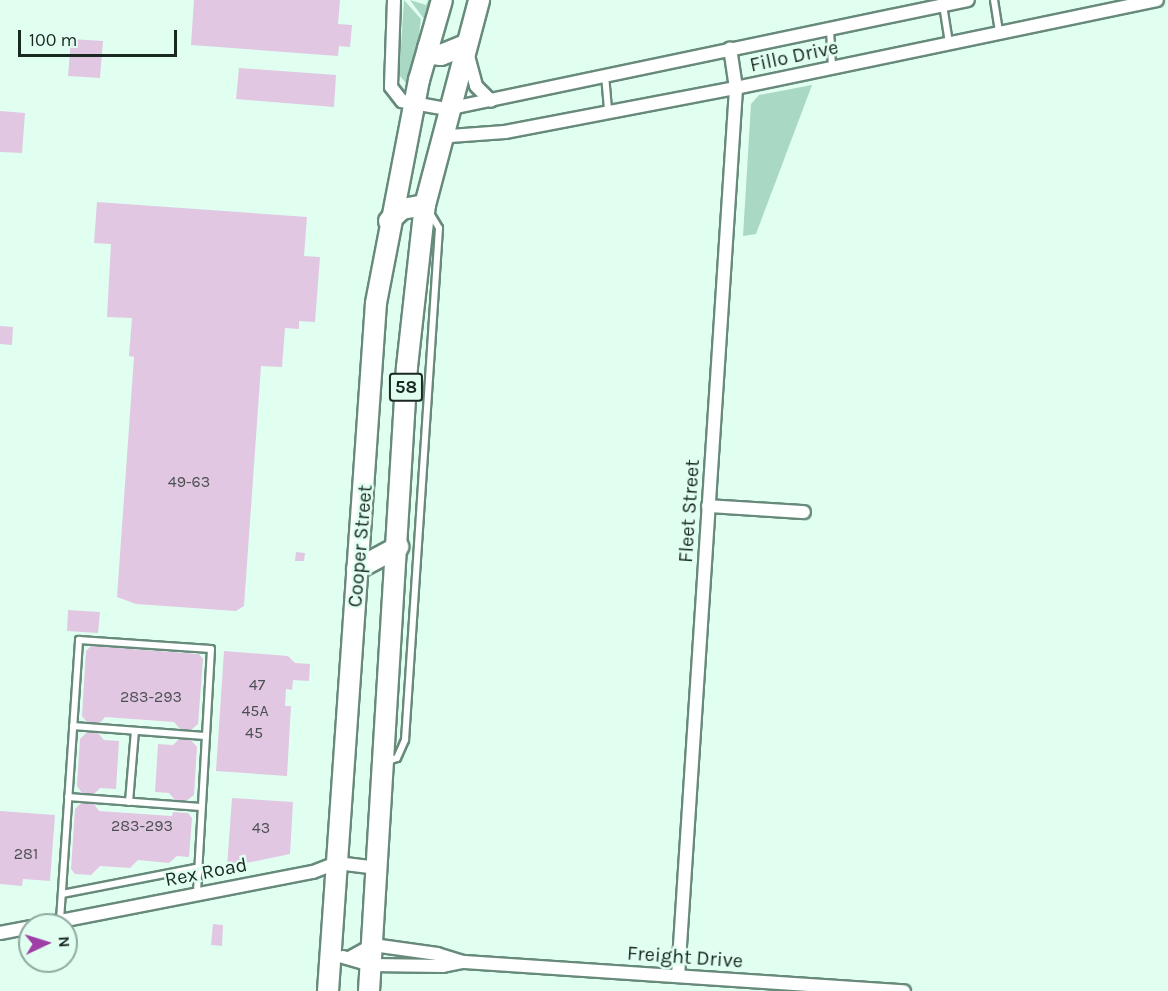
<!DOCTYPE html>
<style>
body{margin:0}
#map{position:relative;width:1168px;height:991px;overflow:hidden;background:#e0fff1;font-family:Karla,sans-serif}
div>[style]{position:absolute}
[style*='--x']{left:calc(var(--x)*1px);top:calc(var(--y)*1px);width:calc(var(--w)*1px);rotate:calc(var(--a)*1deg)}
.green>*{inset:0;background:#a9d8c4}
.building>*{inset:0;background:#e1c7e2}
.roads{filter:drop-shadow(2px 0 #678a7b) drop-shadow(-2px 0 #678a7b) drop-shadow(0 2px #678a7b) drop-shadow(0 -2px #678a7b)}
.lane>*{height:6px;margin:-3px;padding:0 3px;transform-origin:3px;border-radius:3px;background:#fff}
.street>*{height:12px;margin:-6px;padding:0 6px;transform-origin:6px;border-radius:6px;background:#fff}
.primary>*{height:20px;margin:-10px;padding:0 10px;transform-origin:10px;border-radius:10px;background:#fff}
span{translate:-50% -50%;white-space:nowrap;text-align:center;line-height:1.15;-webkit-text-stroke:5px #e0fff1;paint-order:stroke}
.number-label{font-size:16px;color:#4c5052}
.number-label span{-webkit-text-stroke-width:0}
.shield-label span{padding:2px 4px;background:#e0fff1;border:2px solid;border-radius:4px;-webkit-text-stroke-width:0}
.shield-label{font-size:18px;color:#1a2822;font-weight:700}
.street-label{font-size:20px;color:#1a2822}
.north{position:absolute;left:18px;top:913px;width:60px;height:60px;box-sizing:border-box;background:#e0fff1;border:2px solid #91a99e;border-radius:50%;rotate:86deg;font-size:16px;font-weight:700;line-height:24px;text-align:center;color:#1a2822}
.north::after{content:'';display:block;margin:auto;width:21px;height:27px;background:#9f3ea6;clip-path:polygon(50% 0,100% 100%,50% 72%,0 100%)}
.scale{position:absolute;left:18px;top:30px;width:159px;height:27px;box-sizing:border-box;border:3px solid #1a2822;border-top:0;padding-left:8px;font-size:18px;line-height:21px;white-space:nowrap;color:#1a2822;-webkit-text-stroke:4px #e0fff1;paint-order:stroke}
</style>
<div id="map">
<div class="green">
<i style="clip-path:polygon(404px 0,421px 19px,415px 67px,410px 81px,406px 83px,399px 75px)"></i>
<i style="clip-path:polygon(410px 0,426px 5px,428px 0,433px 1px,424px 19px)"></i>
<i style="clip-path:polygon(812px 85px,756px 234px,743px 236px,751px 104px,759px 95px)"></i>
</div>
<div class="building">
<i style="clip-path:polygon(194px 0,340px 0,338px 24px,352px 25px,350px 47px,339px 46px,338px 56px,191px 45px)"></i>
<i style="clip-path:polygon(71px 39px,103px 41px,100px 78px,68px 76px)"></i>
<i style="clip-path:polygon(239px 68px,336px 75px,334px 107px,236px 99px)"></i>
<i style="clip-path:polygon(0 111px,25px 113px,22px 153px,0 152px)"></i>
<i style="clip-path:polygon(97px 202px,307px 217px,304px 256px,320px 257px,315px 322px,299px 321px,299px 329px,285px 328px,282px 367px,261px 366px,244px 606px,236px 611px,136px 604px,117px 597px,134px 357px,129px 356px,132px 318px,107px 317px,111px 244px,94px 243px)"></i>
<i style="clip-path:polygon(0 326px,13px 327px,12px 345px,0 344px)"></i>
<i style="clip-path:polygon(296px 552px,305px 553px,304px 561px,295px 561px)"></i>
<i style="clip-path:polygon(68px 610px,100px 612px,98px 633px,67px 631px)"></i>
<i style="clip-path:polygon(91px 646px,199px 654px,203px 659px,198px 724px,191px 730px,180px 729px,174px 722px,105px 717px,100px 723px,87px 722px,82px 716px,86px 651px)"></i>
<i style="clip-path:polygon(224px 651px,288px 656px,295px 663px,310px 664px,309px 681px,293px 680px,292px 690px,286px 689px,285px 706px,291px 706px,287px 776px,216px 771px)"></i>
<i style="clip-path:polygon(87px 732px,98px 733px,104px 740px,119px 741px,116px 789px,100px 788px,94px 794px,82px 793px,77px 786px,80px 739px)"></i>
<i style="clip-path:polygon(179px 739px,191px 740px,197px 747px,194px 795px,186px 801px,175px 800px,169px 793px,155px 792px,158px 744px,173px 745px)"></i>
<i style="clip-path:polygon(232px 798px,293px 802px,290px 854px,227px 867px)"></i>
<i style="clip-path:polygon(81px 803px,94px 804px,99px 811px,172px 816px,173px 812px,188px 813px,192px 818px,189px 857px,177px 856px,169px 863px,138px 860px,130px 868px,100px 866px,91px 875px,75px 874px,71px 869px,75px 809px)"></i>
<i style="clip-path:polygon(0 811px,55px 815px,50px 881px,23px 879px,22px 886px,0 884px)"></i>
<i style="clip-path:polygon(213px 924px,223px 925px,222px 946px,211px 945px)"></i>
</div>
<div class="roads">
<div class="lane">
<i style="--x:994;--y:0;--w:33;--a:81"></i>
<i style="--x:943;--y:5;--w:38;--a:81"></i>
<i style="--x:830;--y:29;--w:39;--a:87"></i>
<i style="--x:605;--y:75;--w:35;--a:85"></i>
<i style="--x:73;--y:726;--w:132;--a:4.3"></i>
<i style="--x:388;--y:761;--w:9;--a:-18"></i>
<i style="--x:397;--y:758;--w:20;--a:-66"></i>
<i style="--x:405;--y:740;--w:513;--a:-86.2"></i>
<i style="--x:439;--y:228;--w:17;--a:-121"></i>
<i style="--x:68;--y:797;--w:133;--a:4.3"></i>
<i style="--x:129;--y:802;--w:71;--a:-85.2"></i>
<i style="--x:62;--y:894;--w:136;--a:-11"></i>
<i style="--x:60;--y:920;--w:281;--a:-86.1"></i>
<i style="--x:79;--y:640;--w:132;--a:3.9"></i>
<i style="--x:211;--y:649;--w:245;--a:93.3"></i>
</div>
<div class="street">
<i style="--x:394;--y:0;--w:87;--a:92"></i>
<i style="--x:391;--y:87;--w:18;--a:52"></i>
<i style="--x:402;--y:101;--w:46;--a:10.1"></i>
<i style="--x:447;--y:109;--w:532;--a:-11.82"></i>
<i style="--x:467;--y:52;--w:35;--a:75"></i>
<i style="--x:476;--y:86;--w:21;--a:45"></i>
<i style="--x:440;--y:144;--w:13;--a:-39"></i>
<i style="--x:450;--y:136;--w:55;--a:-4.2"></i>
<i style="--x:505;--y:132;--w:235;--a:-10.8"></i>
<i style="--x:736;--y:88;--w:430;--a:-11.8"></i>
<i style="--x:708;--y:506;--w:96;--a:3.6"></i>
<i style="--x:40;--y:925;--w:278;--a:-11"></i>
<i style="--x:313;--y:872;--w:26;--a:-21"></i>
<i style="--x:337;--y:863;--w:41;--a:7"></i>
<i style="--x:0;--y:933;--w:31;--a:-11"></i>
<i style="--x:343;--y:957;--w:29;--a:16"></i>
<i style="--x:371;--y:965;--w:72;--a:0.8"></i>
<i style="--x:443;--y:966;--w:19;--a:-12"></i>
<i style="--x:351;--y:957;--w:25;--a:-29"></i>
<i style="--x:373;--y:945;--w:65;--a:8"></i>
<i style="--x:437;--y:954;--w:27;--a:17"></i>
<i style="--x:463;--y:962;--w:442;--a:3.8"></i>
<i style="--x:678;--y:976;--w:890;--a:-86.26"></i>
<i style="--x:736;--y:88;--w:40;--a:-98.5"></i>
</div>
<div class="primary">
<i style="--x:428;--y:48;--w:8;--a:50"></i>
<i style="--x:433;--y:54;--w:8;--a:7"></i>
<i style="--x:441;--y:55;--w:27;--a:-22"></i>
<i style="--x:389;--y:221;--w:18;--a:-43"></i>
<i style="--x:402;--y:209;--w:23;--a:-10"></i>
<i style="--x:357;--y:569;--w:47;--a:-28.2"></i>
<i style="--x:328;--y:991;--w:690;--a:-86.01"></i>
<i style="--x:376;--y:303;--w:227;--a:-79.1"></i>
<i style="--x:419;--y:80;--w:83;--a:-74"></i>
<i style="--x:369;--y:991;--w:625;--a:-86.52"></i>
<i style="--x:407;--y:367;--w:163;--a:-83.7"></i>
<i style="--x:425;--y:205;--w:212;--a:-75.2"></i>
</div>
</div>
<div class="number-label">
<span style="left:189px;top:482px">49-63</span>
<span style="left:257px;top:685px">47</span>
<span style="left:151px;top:697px">283-293</span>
<span style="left:255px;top:711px">45A</span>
<span style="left:254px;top:733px">45</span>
<span style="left:142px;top:826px">283-293</span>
<span style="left:261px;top:828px">43</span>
<span style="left:26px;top:854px">281</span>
</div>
<div class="shield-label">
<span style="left:406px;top:387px">58</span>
</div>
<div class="street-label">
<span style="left:794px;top:56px;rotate:-12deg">Fillo Drive</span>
<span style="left:689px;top:511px;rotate:-86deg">Fleet Street</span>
<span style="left:360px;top:546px;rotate:-85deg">Cooper Street</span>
<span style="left:206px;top:872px;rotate:-11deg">Rex Road</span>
<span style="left:685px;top:957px;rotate:4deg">Freight Drive</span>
</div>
<div class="north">N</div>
<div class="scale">100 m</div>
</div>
